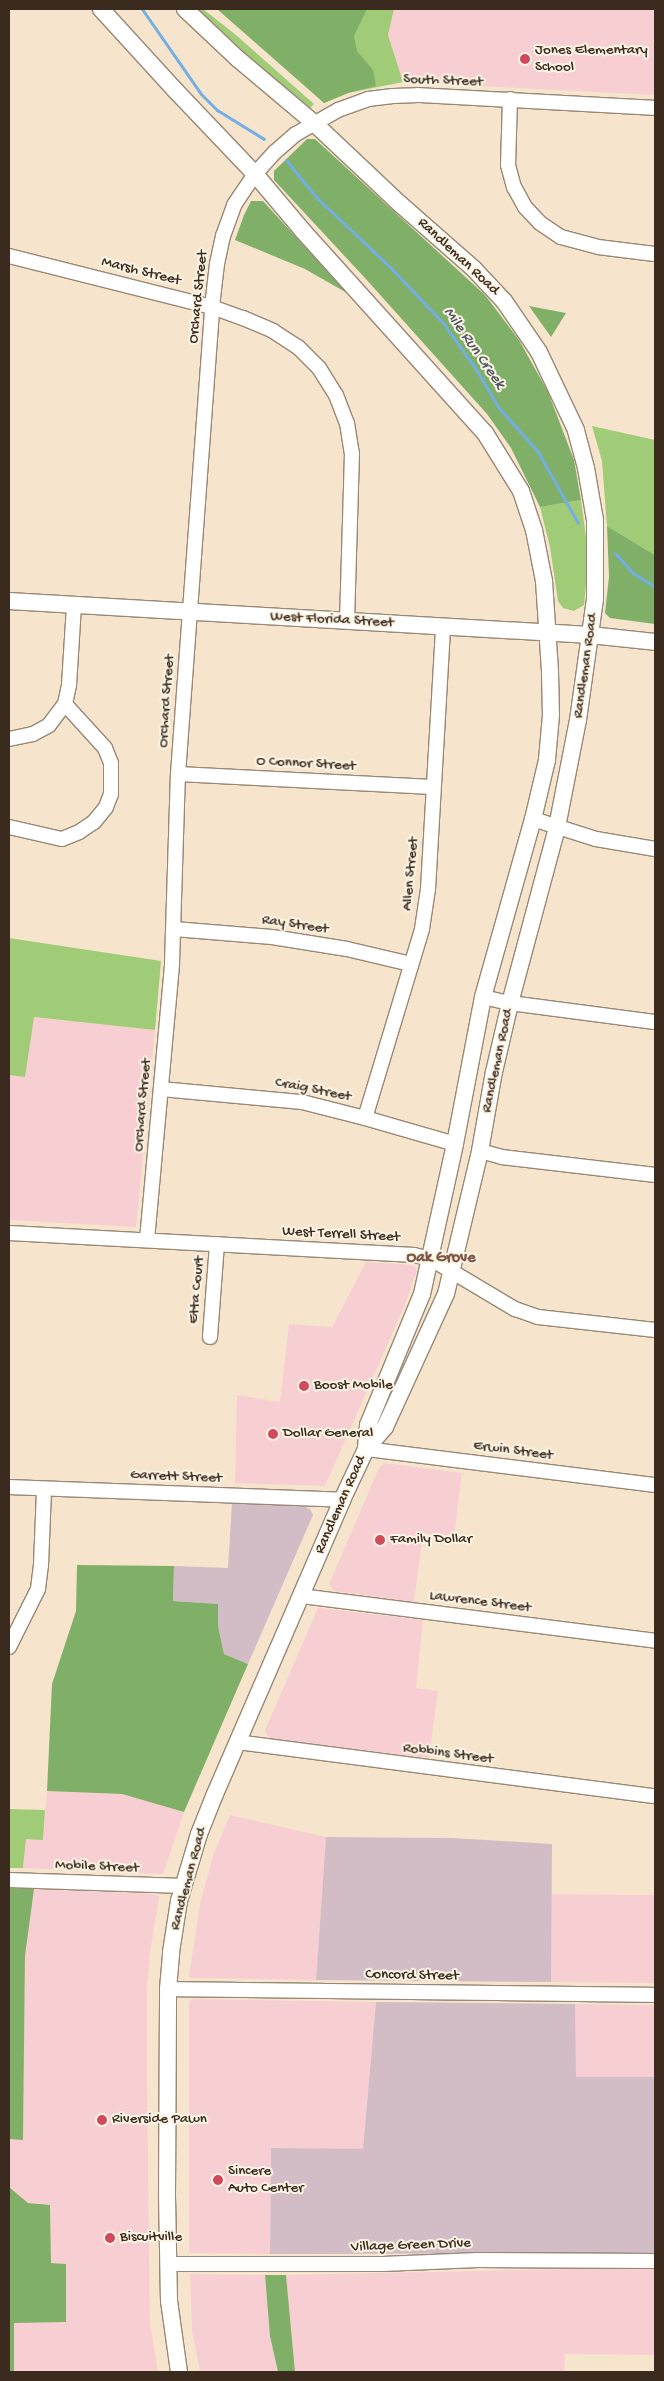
<!DOCTYPE html>
<style>
body{margin:0}
#map{position:relative;width:664px;height:2381px;overflow:hidden;background:#f6e5cc;font-family:"Gochi Hand",sans-serif}
div>[style]{position:absolute}
[style*='--x']{left:calc(var(--x)*1px);top:calc(var(--y)*1px);width:calc(var(--w)*1px);rotate:calc(var(--a)*1deg)}
.built>*{inset:0;background:#f7cfd2}
.industrial>*{inset:0;background:#d2bdc6}
.green>*{inset:0;background:#a0cb77}
.forest>*{inset:0;background:#80af68}
.stream>*{height:3px;margin:-1.5px;padding:0 1.5px;transform-origin:1.5px;border-radius:1.5px;background:#73aee4}
.roads{filter:drop-shadow(1px 0 #988875) drop-shadow(-1px 0 #988875) drop-shadow(0 1px #988875) drop-shadow(0 -1px #988875)}
.minor>*{height:14px;margin:-7px;padding:0 7px;transform-origin:7px;border-radius:7px;background:#fff}
.major>*{height:16px;margin:-8px;padding:0 8px;transform-origin:8px;border-radius:8px;background:#fff}
.dots>*{width:14px;height:14px;translate:-50% -50%;box-sizing:border-box;border:2px solid #fcf5e5;border-radius:50%}
span{translate:-50% -50%;white-space:nowrap;text-align:center;line-height:1.15;-webkit-text-stroke:4px #fcf5e5;paint-order:stroke}
.poi-label{font-size:15px;color:#3b2a1e}
.left{translate:0 -50%;text-align:left}
.street-label{font-size:15px;color:#3b2a1e}
.water-label{font-size:16px;color:#4f5863;font-style:italic}
.neighbourhood-label{font-size:16px;color:#7f5745;font-weight:700}
.frame{position:absolute;inset:0;border:10px solid #3b2a1e;pointer-events:none}
</style>
<div id="map">
<div class="built">
<i style="clip-path:polygon(394px 9px,655px 9px,655px 95px,403px 82px,388px 35px)"></i>
<i style="clip-path:polygon(33px 1017px,155px 1030px,136px 1227px,9px 1220px,9px 1075px,25px 1077px)"></i>
<i style="clip-path:polygon(366px 1262px,414px 1265px,417px 1270px,404px 1307px,325px 1486px,235px 1483px,237px 1395px,280px 1402px,289px 1324px,332px 1327px)"></i>
<i style="clip-path:polygon(385px 1463px,462px 1473px,454px 1537px,423px 1533px,414px 1602px,334px 1591px,329px 1584px,379px 1468px)"></i>
<i style="clip-path:polygon(318px 1608px,423px 1620px,416px 1688px,438px 1691px,429px 1758px,271px 1739px,266px 1734px,265px 1730px)"></i>
<i style="clip-path:polygon(47px 1791px,122px 1794px,184px 1812px,163px 1874px,23px 1868px,26px 1839px,43px 1839px)"></i>
<i style="clip-path:polygon(230px 1815px,326px 1837px,316px 1980px,191px 1978px,189px 1976px,200px 1904px,214px 1853px)"></i>
<i style="clip-path:polygon(34px 1889px,155px 1894px,159px 1897px,150px 1953px,147px 1987px,147px 2084px,150px 2323px,158px 2372px,14px 2372px,14px 2323px,65px 2264px,51px 2263px,50px 2205px,28px 2203px,9px 2187px,9px 2139px,23px 2139px,25px 1956px)"></i>
<i style="clip-path:polygon(551px 1894px,655px 1895px,655px 1983px,551px 1982px)"></i>
<i style="clip-path:polygon(193px 1999px,376px 2002px,363px 2149px,271px 2149px,270px 2254px,189px 2253px,189px 2001px)"></i>
<i style="clip-path:polygon(575px 2004px,655px 2005px,655px 2077px,575px 2077px)"></i>
<i style="clip-path:polygon(565px 2269px,655px 2269px,655px 2355px,565px 2354px,564px 2372px,295px 2372px,286px 2275px)"></i>
<i style="clip-path:polygon(190px 2274px,265px 2275px,270px 2336px,278px 2372px,200px 2372px,192px 2331px)"></i>
</div>
<div class="industrial">
<i style="clip-path:polygon(232px 1503px,303px 1506px,310px 1509px,313px 1515px,248px 1664px,224px 1654px,218px 1626px,218px 1604px,173px 1601px,174px 1566px,228px 1568px)"></i>
<i style="clip-path:polygon(326px 1837px,452px 1838px,552px 1844px,551px 1982px,316px 1980px)"></i>
<i style="clip-path:polygon(376px 2002px,575px 2004px,576px 2077px,655px 2077px,655px 2253px,270px 2254px,271px 2148px,363px 2149px)"></i>
</div>
<div class="green">
<i style="clip-path:polygon(196px 9px,203px 9px,236px 35px,314px 104px,309px 109px,241px 52px)"></i>
<i style="clip-path:polygon(232px 9px,394px 9px,388px 35px,403px 82px,348px 93px,324px 103px)"></i>
<i style="clip-path:polygon(592px 426px,655px 440px,655px 555px,607px 526px,602px 461px)"></i>
<i style="clip-path:polygon(581px 500px,587px 545px,586px 584px,584px 605px,574px 611px,563px 608px,558px 601px,550px 547px,540px 507px)"></i>
<i style="clip-path:polygon(9px 938px,161px 961px,155px 1030px,34px 1017px,25px 1077px,9px 1075px)"></i>
<i style="clip-path:polygon(9px 1809px,45px 1810px,43px 1840px,26px 1839px,23px 1868px,9px 1868px)"></i>
</div>
<div class="forest">
<i style="clip-path:polygon(217px 9px,367px 9px,354px 36px,357px 51px,373px 70px,376px 86px,348px 93px,324px 103px)"></i>
<i style="clip-path:polygon(307px 139px,315px 139px,485px 295px,519px 340px,548px 392px,574px 460px,581px 500px,540px 507px,511px 448px,487px 414px,365px 278px,274px 180px,274px 171px)"></i>
<i style="clip-path:polygon(251px 201px,263px 201px,347px 293px,305px 269px,235px 240px,244px 215px)"></i>
<i style="clip-path:polygon(529px 306px,566px 313px,551px 337px)"></i>
<i style="clip-path:polygon(607px 526px,655px 555px,655px 624px,610px 618px,605px 613px,609px 577px)"></i>
<i style="clip-path:polygon(77px 1565px,174px 1566px,173px 1601px,218px 1604px,218px 1626px,224px 1654px,248px 1664px,184px 1812px,122px 1794px,47px 1791px,52px 1684px,76px 1611px)"></i>
<i style="clip-path:polygon(9px 1888px,34px 1889px,25px 1956px,23px 2140px,9px 2139px)"></i>
<i style="clip-path:polygon(9px 2187px,28px 2203px,50px 2205px,51px 2263px,66px 2264px,66px 2322px,14px 2323px,14px 2372px,9px 2372px)"></i>
<i style="clip-path:polygon(265px 2275px,286px 2275px,295px 2372px,278px 2372px,270px 2336px)"></i>
</div>
<div class="stream">
<i style="--x:142;--y:9;--w:103;--a:55.2"></i>
<i style="--x:201;--y:94;--w:23;--a:45"></i>
<i style="--x:217;--y:110;--w:55;--a:31.7"></i>
<i style="--x:286;--y:160;--w:49;--a:50.8"></i>
<i style="--x:317;--y:198;--w:99;--a:43.4"></i>
<i style="--x:389;--y:266;--w:80;--a:46.5"></i>
<i style="--x:444;--y:324;--w:57;--a:54.9"></i>
<i style="--x:477;--y:371;--w:43;--a:59.3"></i>
<i style="--x:499;--y:408;--w:59;--a:48.4"></i>
<i style="--x:538;--y:452;--w:81;--a:60.6"></i>
<i style="--x:615;--y:553;--w:27;--a:48"></i>
<i style="--x:633;--y:573;--w:26;--a:32"></i>
</div>
<div class="roads">
<div class="minor">
<i style="--x:510;--y:99;--w:66;--a:91.7"></i>
<i style="--x:508;--y:165;--w:23;--a:75"></i>
<i style="--x:514;--y:187;--w:23;--a:61"></i>
<i style="--x:525;--y:207;--w:22;--a:47"></i>
<i style="--x:540;--y:223;--w:25;--a:34"></i>
<i style="--x:561;--y:237;--w:38;--a:15"></i>
<i style="--x:598;--y:247;--w:57;--a:7"></i>
<i style="--x:9;--y:256;--w:209;--a:14.1"></i>
<i style="--x:212;--y:307;--w:33;--a:20"></i>
<i style="--x:243;--y:318;--w:33;--a:23"></i>
<i style="--x:273;--y:331;--w:30;--a:33"></i>
<i style="--x:298;--y:347;--w:30;--a:45"></i>
<i style="--x:319;--y:368;--w:32;--a:58"></i>
<i style="--x:336;--y:395;--w:30;--a:69"></i>
<i style="--x:347;--y:423;--w:30;--a:81"></i>
<i style="--x:352;--y:453;--w:167;--a:91.7"></i>
<i style="--x:9;--y:739;--w:25;--a:-12"></i>
<i style="--x:33;--y:734;--w:18;--a:-29"></i>
<i style="--x:49;--y:725;--w:26;--a:-53"></i>
<i style="--x:178;--y:774;--w:255;--a:2.9"></i>
<i style="--x:533;--y:819;--w:66;--a:17.6"></i>
<i style="--x:596;--y:839;--w:60;--a:9.6"></i>
<i style="--x:9;--y:827;--w:54;--a:12.8"></i>
<i style="--x:62;--y:839;--w:18;--a:-22"></i>
<i style="--x:79;--y:832;--w:18;--a:-34"></i>
<i style="--x:94;--y:822;--w:19;--a:-51"></i>
<i style="--x:106;--y:807;--w:14;--a:-69"></i>
<i style="--x:111;--y:794;--w:31;--a:-90"></i>
<i style="--x:111;--y:763;--w:16;--a:-112"></i>
<i style="--x:105;--y:748;--w:59;--a:-132.3"></i>
<i style="--x:65;--y:704;--w:19;--a:-78"></i>
<i style="--x:69;--y:685;--w:80;--a:-86.4"></i>
<i style="--x:174;--y:929;--w:98;--a:4.7"></i>
<i style="--x:272;--y:937;--w:76;--a:9.1"></i>
<i style="--x:347;--y:949;--w:66;--a:13.2"></i>
<i style="--x:483;--y:997;--w:28;--a:13"></i>
<i style="--x:510;--y:1003;--w:146;--a:7.5"></i>
<i style="--x:161;--y:1089;--w:142;--a:5.3"></i>
<i style="--x:302;--y:1102;--w:65;--a:14.3"></i>
<i style="--x:365;--y:1118;--w:94;--a:16.1"></i>
<i style="--x:365;--y:1118;--w:197;--a:-73.2"></i>
<i style="--x:422;--y:929;--w:40;--a:-81.5"></i>
<i style="--x:428;--y:889;--w:263;--a:-86.7"></i>
<i style="--x:480;--y:1151;--w:23;--a:15"></i>
<i style="--x:502;--y:1157;--w:154;--a:6.7"></i>
<i style="--x:9;--y:1233;--w:406;--a:3.1"></i>
<i style="--x:414;--y:1255;--w:17;--a:13"></i>
<i style="--x:431;--y:1259;--w:98;--a:30.8"></i>
<i style="--x:515;--y:1309;--w:24;--a:19"></i>
<i style="--x:538;--y:1317;--w:118;--a:6.3"></i>
<i style="--x:147;--y:1240;--w:278;--a:-84.8"></i>
<i style="--x:172;--y:963;--w:189;--a:-88.2"></i>
<i style="--x:178;--y:774;--w:468;--a:-85.8"></i>
<i style="--x:212;--y:307;--w:43;--a:-83.4"></i>
<i style="--x:217;--y:264;--w:29;--a:-78"></i>
<i style="--x:223;--y:236;--w:33;--a:-70"></i>
<i style="--x:234;--y:205;--w:37;--a:-56"></i>
<i style="--x:255;--y:174;--w:30;--a:-48"></i>
<i style="--x:275;--y:152;--w:28;--a:-41"></i>
<i style="--x:296;--y:134;--w:48;--a:-29.7"></i>
<i style="--x:338;--y:110;--w:32;--a:-20"></i>
<i style="--x:368;--y:99;--w:25;--a:-7"></i>
<i style="--x:393;--y:96;--w:25;--a:-2"></i>
<i style="--x:418;--y:95;--w:237;--a:3.1"></i>
<i style="--x:210;--y:1337;--w:93;--a:-85.7"></i>
<i style="--x:366;--y:1449;--w:291;--a:7.1"></i>
<i style="--x:9;--y:1487;--w:333;--a:2.2"></i>
<i style="--x:301;--y:1596;--w:357;--a:7.2"></i>
<i style="--x:9;--y:1647;--w:65;--a:-63.4"></i>
<i style="--x:38;--y:1589;--w:24;--a:-83"></i>
<i style="--x:41;--y:1565;--w:76;--a:-87.7"></i>
<i style="--x:237;--y:1742;--w:421;--a:7.4"></i>
<i style="--x:9;--y:1880;--w:175;--a:2"></i>
<i style="--x:168;--y:1989;--w:487;--a:0.7"></i>
<i style="--x:168;--y:2264;--w:215;--a:0"></i>
<i style="--x:383;--y:2264;--w:95;--a:-2.4"></i>
<i style="--x:478;--y:2260;--w:177;--a:0.3"></i>
</div>
<div class="major">
<i style="--x:101;--y:9;--w:110;--a:47.6"></i>
<i style="--x:175;--y:90;--w:116;--a:46.4"></i>
<i style="--x:255;--y:174;--w:75;--a:49.9"></i>
<i style="--x:303;--y:231;--w:272;--a:48"></i>
<i style="--x:485;--y:433;--w:68;--a:58.2"></i>
<i style="--x:521;--y:491;--w:41;--a:71.6"></i>
<i style="--x:534;--y:530;--w:52;--a:78.9"></i>
<i style="--x:544;--y:581;--w:91;--a:86.2"></i>
<i style="--x:550;--y:672;--w:43;--a:88.7"></i>
<i style="--x:551;--y:715;--w:45;--a:95.1"></i>
<i style="--x:547;--y:760;--w:61;--a:103.3"></i>
<i style="--x:533;--y:819;--w:185;--a:105.7"></i>
<i style="--x:483;--y:997;--w:150;--a:100.8"></i>
<i style="--x:455;--y:1144;--w:154;--a:102.4"></i>
<i style="--x:422;--y:1294;--w:142;--a:112.4"></i>
<i style="--x:368;--y:1425;--w:24;--a:95"></i>
<i style="--x:9;--y:601;--w:582;--a:3.35"></i>
<i style="--x:590;--y:635;--w:65;--a:6.1"></i>
<i style="--x:179;--y:2372;--w:72;--a:-98"></i>
<i style="--x:169;--y:2301;--w:107;--a:-91.1"></i>
<i style="--x:167;--y:2194;--w:205;--a:-89.7"></i>
<i style="--x:168;--y:1989;--w:37;--a:-85"></i>
<i style="--x:171;--y:1952;--w:52;--a:-81.1"></i>
<i style="--x:179;--y:1901;--w:70;--a:-73.4"></i>
<i style="--x:199;--y:1834;--w:43;--a:-68.2"></i>
<i style="--x:215;--y:1794;--w:320;--a:-66.6"></i>
<i style="--x:342;--y:1500;--w:56;--a:-64.8"></i>
<i style="--x:366;--y:1449;--w:29;--a:-49"></i>
<i style="--x:385;--y:1427;--w:146;--a:-65.4"></i>
<i style="--x:446;--y:1294;--w:147;--a:-76.6"></i>
<i style="--x:480;--y:1151;--w:80;--a:-80"></i>
<i style="--x:494;--y:1072;--w:71;--a:-76.9"></i>
<i style="--x:510;--y:1003;--w:182;--a:-75"></i>
<i style="--x:557;--y:827;--w:109;--a:-78.9"></i>
<i style="--x:578;--y:720;--w:122;--a:-82"></i>
<i style="--x:595;--y:599;--w:79;--a:-90"></i>
<i style="--x:595;--y:520;--w:53;--a:-99.8"></i>
<i style="--x:586;--y:468;--w:39;--a:-105"></i>
<i style="--x:576;--y:430;--w:86;--a:-115.4"></i>
<i style="--x:539;--y:352;--w:62;--a:-124.5"></i>
<i style="--x:504;--y:301;--w:44;--a:-133.2"></i>
<i style="--x:474;--y:269;--w:98;--a:-138.7"></i>
<i style="--x:400;--y:204;--w:118;--a:-136.7"></i>
<i style="--x:314;--y:123;--w:99;--a:-139.9"></i>
<i style="--x:238;--y:59;--w:73;--a:-136.7"></i>
</div>
</div>
<div class="dots">
<i style="left:525px;top:59px;background:#d1495b"></i>
<i style="left:304px;top:1386px;background:#d1495b"></i>
<i style="left:273px;top:1434px;background:#d1495b"></i>
<i style="left:380px;top:1540px;background:#d1495b"></i>
<i style="left:102px;top:2120px;background:#d1495b"></i>
<i style="left:218px;top:2180px;background:#d1495b"></i>
<i style="left:110px;top:2238px;background:#d1495b"></i>
</div>
<div class="poi-label">
<span class="left" style="left:535px;top:59px">Jones Elementary<br>School</span>
<span class="left" style="left:314px;top:1386px">Boost Mobile</span>
<span class="left" style="left:283px;top:1434px">Dollar General</span>
<span class="left" style="left:390px;top:1540px">Family Dollar</span>
<span class="left" style="left:112px;top:2120px">Riverside Pawn</span>
<span class="left" style="left:228px;top:2180px">Sincere<br>Auto Center</span>
<span class="left" style="left:120px;top:2238px">Biscuitville</span>
</div>
<div class="street-label">
<span style="left:443px;top:81px;rotate:2deg">South Street</span>
<span style="left:458px;top:257px;rotate:43deg">Randleman Road</span>
<span style="left:141px;top:272px;rotate:14deg">Marsh Street</span>
<span style="left:199px;top:297px;rotate:-84deg">Orchard Street</span>
<span style="left:332px;top:620px;rotate:3deg">West Florida Street</span>
<span style="left:586px;top:666px;rotate:-82deg">Randleman Road</span>
<span style="left:167px;top:701px;rotate:-86deg">Orchard Street</span>
<span style="left:306px;top:764px;rotate:3deg">O Connor Street</span>
<span style="left:411px;top:874px;rotate:-85deg">Allen Street</span>
<span style="left:295px;top:925px;rotate:8deg">Ray Street</span>
<span style="left:498px;top:1061px;rotate:-78deg">Randleman Road</span>
<span style="left:313px;top:1090px;rotate:11deg">Craig Street</span>
<span style="left:143px;top:1105px;rotate:-85deg">Orchard Street</span>
<span style="left:341px;top:1235px;rotate:3deg">West Terrell Street</span>
<span style="left:197px;top:1290px;rotate:-85deg">Etta Court</span>
<span style="left:513px;top:1451px;rotate:7deg">Erwin Street</span>
<span style="left:176px;top:1477px;rotate:2deg">Garrett Street</span>
<span style="left:341px;top:1505px;rotate:-66deg">Randleman Road</span>
<span style="left:480px;top:1602px;rotate:7deg">Lawrence Street</span>
<span style="left:448px;top:1754px;rotate:7deg">Robbins Street</span>
<span style="left:97px;top:1867px;rotate:2deg">Mobile Street</span>
<span style="left:189px;top:1879px;rotate:-75deg">Randleman Road</span>
<span style="left:412px;top:1976px;rotate:1deg">Concord Street</span>
<span style="left:411px;top:2246px;rotate:-2deg">Village Green Drive</span>
</div>
<div class="water-label">
<span style="left:473px;top:349px;rotate:55deg">Mile Run Creek</span>
</div>
<div class="neighbourhood-label">
<span style="left:441px;top:1259px">Oak Grove</span>
</div>
<div class="frame"></div>
</div>
